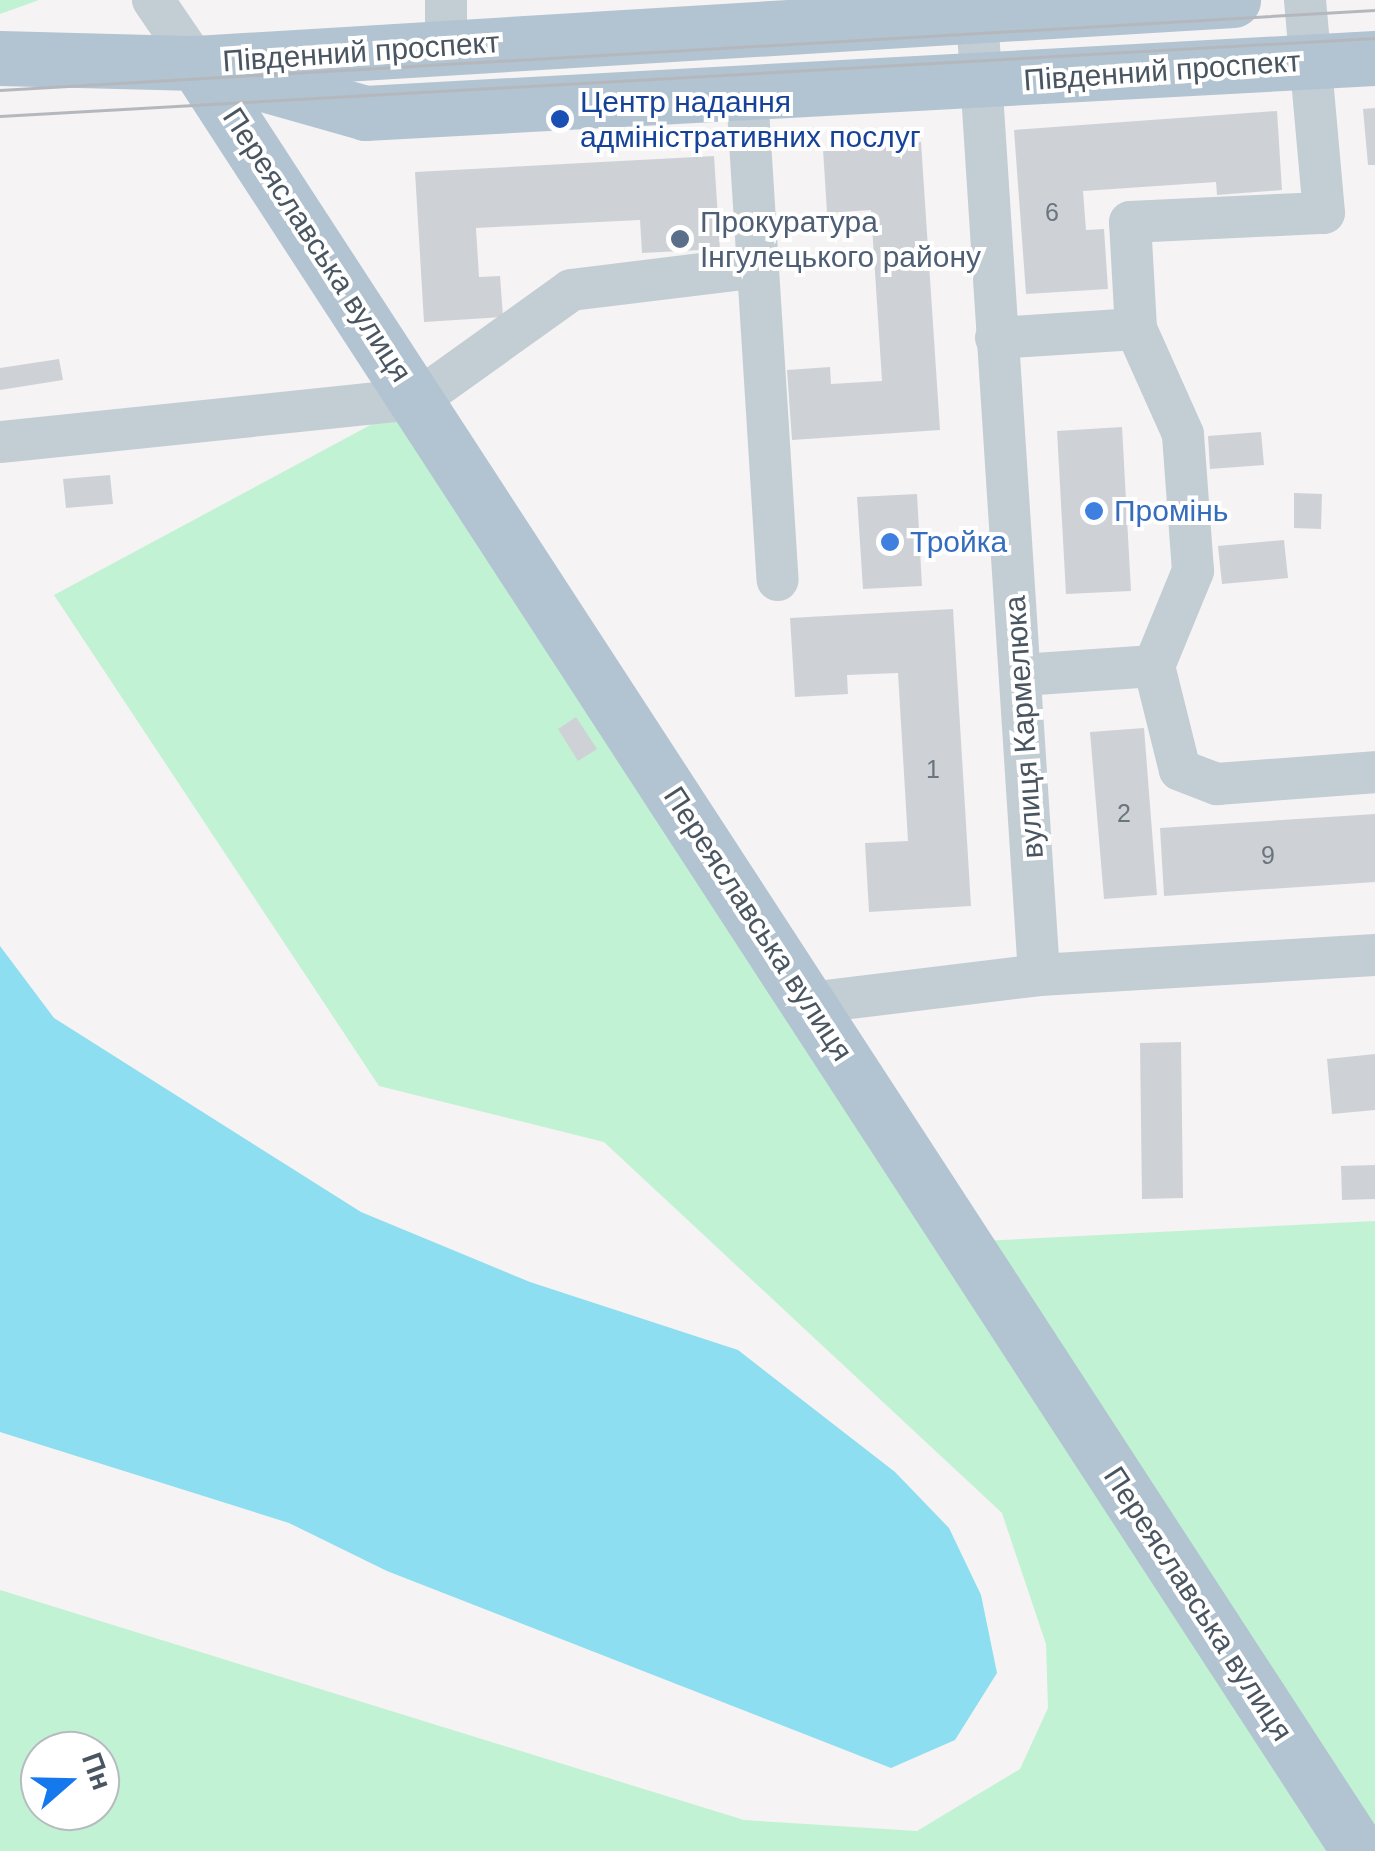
<!DOCTYPE html>
<meta charset="utf-8">
<style>
body{margin:0}
#map{position:relative;width:1375px;height:1851px;overflow:hidden;background:#f5f3f3;font-family:Arial,sans-serif}
div>[style]{position:absolute}
[style*='--x']{left:calc(var(--x)*1px);top:calc(var(--y)*1px);width:calc(var(--w)*1px);rotate:calc(var(--a)*1deg)}
.green>*{inset:0;background:#c1f2d3}
.water>*{inset:0;background:#8ddef0}
.building>*{inset:0;background:#ced2d7}
.minor>*{height:42px;margin:-21px;padding:0 21px;transform-origin:21px;border-radius:21px;background:#c3cdd4}
.major>*{height:55px;margin:-27.5px;padding:0 27.5px;transform-origin:27.5px;border-radius:27.5px;background:#b2c3d1}
.tram>*{height:2.5px;margin:-1.25px;padding:0 1.25px;transform-origin:1.25px;border-radius:1.25px;background:#b4b8bd}
.dots>*{width:28px;height:28px;translate:-50% -50%;box-sizing:border-box;border:5px solid #fff;border-radius:50%}
span{translate:-50% -50%;white-space:nowrap;text-align:center;line-height:1.15;-webkit-text-stroke:8px #fff;paint-order:stroke}
.number-label{font-size:25px;color:#6a757e}
.number-label span{-webkit-text-stroke-width:0}
.street-label{font-size:30px;color:#495661}
.transit-label{font-size:30px;color:#164399}
.left{translate:0 -50%;text-align:left}
.service-label{font-size:30px;color:#4e5e75}
.shop-label{font-size:30px;color:#366cbe}
.north{position:absolute;left:20px;top:1731px;width:100px;height:100px;box-sizing:border-box;background:#fff;border:2px solid #b6bbc0;border-radius:50%;rotate:70deg;font-size:28px;font-weight:700;line-height:40px;text-align:center;color:#495661}
.north::after{content:'';display:block;margin:auto;width:35px;height:45px;background:#1578ec;clip-path:polygon(50% 0,100% 100%,50% 72%,0 100%)}
</style>
<div id="map">
<div class="green">
<i style="clip-path:polygon(0 0,39px 0,0 14px)"></i>
<i style="clip-path:polygon(evenodd,419px 399px,962px 1242px,1375px 1221px,1375px 1851px,0 1851px,0 1590px,744px 1820px,917px 1831px,1020px 1769px,1048px 1708px,1046px 1644px,1002px 1513px,604px 1142px,379px 1086px,54px 595px,419px 399px,40px 1751px,100px 1751px,100px 1811px,40px 1811px,40px 1751px)"></i>
</div>
<div class="water">
<i style="clip-path:polygon(0 946px,54px 1018px,361px 1212px,530px 1282px,738px 1350px,895px 1472px,949px 1528px,981px 1595px,997px 1673px,955px 1740px,891px 1768px,387px 1571px,289px 1523px,0 1432px)"></i>
</div>
<div class="building">
<i style="clip-path:polygon(1375px 108px,1375px 165px,1368px 165px,1363px 109px)"></i>
<i style="clip-path:polygon(1277px 111px,1282px 190px,1217px 195px,1216px 182px,1083px 191px,1086px 230px,1104px 229px,1108px 289px,1026px 294px,1014px 130px)"></i>
<i style="clip-path:polygon(921px 142px,940px 430px,792px 440px,787px 370px,830px 367px,831px 384px,882px 381px,871px 210px,827px 213px,823px 149px)"></i>
<i style="clip-path:polygon(714px 156px,720px 249px,642px 253px,640px 220px,476px 228px,479px 277px,500px 276px,503px 317px,424px 322px,415px 172px)"></i>
<i style="clip-path:polygon(59px 359px,63px 380px,0 390px,0 368px)"></i>
<i style="clip-path:polygon(1122px 427px,1131px 591px,1066px 594px,1057px 431px)"></i>
<i style="clip-path:polygon(1261px 432px,1264px 465px,1210px 469px,1208px 436px)"></i>
<i style="clip-path:polygon(110px 475px,113px 504px,66px 508px,63px 479px)"></i>
<i style="clip-path:polygon(1294px 493px,1322px 494px,1321px 529px,1294px 528px)"></i>
<i style="clip-path:polygon(917px 494px,922px 586px,863px 589px,857px 497px)"></i>
<i style="clip-path:polygon(1284px 540px,1288px 578px,1222px 584px,1218px 546px)"></i>
<i style="clip-path:polygon(953px 609px,971px 906px,869px 912px,865px 843px,908px 841px,898px 673px,847px 675px,848px 694px,795px 697px,790px 618px)"></i>
<i style="clip-path:polygon(576px 717px,597px 749px,578px 761px,558px 729px)"></i>
<i style="clip-path:polygon(1144px 728px,1157px 895px,1104px 899px,1090px 732px)"></i>
<i style="clip-path:polygon(1375px 814px,1375px 882px,1164px 896px,1160px 828px)"></i>
<i style="clip-path:polygon(1181px 1042px,1183px 1198px,1142px 1199px,1140px 1043px)"></i>
<i style="clip-path:polygon(1375px 1054px,1375px 1110px,1332px 1114px,1327px 1059px)"></i>
<i style="clip-path:polygon(1375px 1165px,1375px 1199px,1342px 1200px,1341px 1166px)"></i>
</div>
<div class="minor">
<i style="--x:153;--y:0;--w:76;--a:55.7"></i>
<i style="--x:446;--y:0;--w:47;--a:90"></i>
<i style="--x:976;--y:0;--w:977;--a:86.3"></i>
<i style="--x:747;--y:94;--w:487;--a:86.4"></i>
<i style="--x:996;--y:338;--w:140;--a:-3.7"></i>
<i style="--x:0;--y:442;--w:421;--a:-5.9"></i>
<i style="--x:419;--y:399;--w:187;--a:-35.6"></i>
<i style="--x:571;--y:290;--w:188;--a:-7"></i>
<i style="--x:1154;--y:666;--w:103;--a:-67.7"></i>
<i style="--x:1193;--y:571;--w:137;--a:-94.2"></i>
<i style="--x:1183;--y:434;--w:115;--a:-114.1"></i>
<i style="--x:1136;--y:329;--w:107;--a:-93.2"></i>
<i style="--x:1130;--y:222;--w:194;--a:-2.7"></i>
<i style="--x:1324;--y:213;--w:214;--a:-95.1"></i>
<i style="--x:1021;--y:675;--w:133;--a:-3.9"></i>
<i style="--x:1154;--y:666;--w:107;--a:76"></i>
<i style="--x:1180;--y:770;--w:40;--a:21"></i>
<i style="--x:1217;--y:784;--w:158;--a:-4.3"></i>
<i style="--x:809;--y:1003;--w:232;--a:-6.9"></i>
<i style="--x:1039;--y:975;--w:337;--a:-3.4"></i>
</div>
<div class="major">
<i style="--x:0;--y:58;--w:196;--a:1.5"></i>
<i style="--x:196;--y:63;--w:1039;--a:-3.48"></i>
<i style="--x:196;--y:63;--w:2133;--a:56.96"></i>
<i style="--x:218;--y:71;--w:153;--a:15.9"></i>
<i style="--x:365;--y:113;--w:1011;--a:-3.12"></i>
</div>
<div class="tram">
<i style="--x:0;--y:90;--w:1377;--a:-3.33"></i>
<i style="--x:0;--y:116;--w:1377;--a:-3.25"></i>
</div>
<div class="dots">
<i style="left:560px;top:119px;background:#1a4fb4"></i>
<i style="left:680px;top:239px;background:#5c6f8a"></i>
<i style="left:1094px;top:511px;background:#3f7fe0"></i>
<i style="left:890px;top:542px;background:#3f7fe0"></i>
</div>
<div class="number-label">
<span style="left:1052px;top:212px">6</span>
<span style="left:933px;top:769px">1</span>
<span style="left:1124px;top:813px">2</span>
<span style="left:1268px;top:855px">9</span>
</div>
<div class="street-label">
<span style="left:361px;top:52px;rotate:-4deg">Південний проспект</span>
<span style="left:1162px;top:71px;rotate:-4deg">Південний проспект</span>
<span style="left:317px;top:245px;rotate:57deg">Переяславська вулиця</span>
<span style="left:1024px;top:727px;rotate:-94deg">вулиця Кармелюка</span>
<span style="left:758px;top:924px;rotate:57deg">Переяславська вулиця</span>
<span style="left:1198px;top:1604px;rotate:57deg">Переяславська вулиця</span>
</div>
<div class="transit-label">
<span class="left" style="left:580px;top:119px">Центр надання<br>адміністративних послуг</span>
</div>
<div class="service-label">
<span class="left" style="left:700px;top:239px">Прокуратура<br>Інгулецького району</span>
</div>
<div class="shop-label">
<span class="left" style="left:1114px;top:511px">Промінь</span>
<span class="left" style="left:910px;top:542px">Тройка</span>
</div>
<div class="north">Пн</div>
</div>
